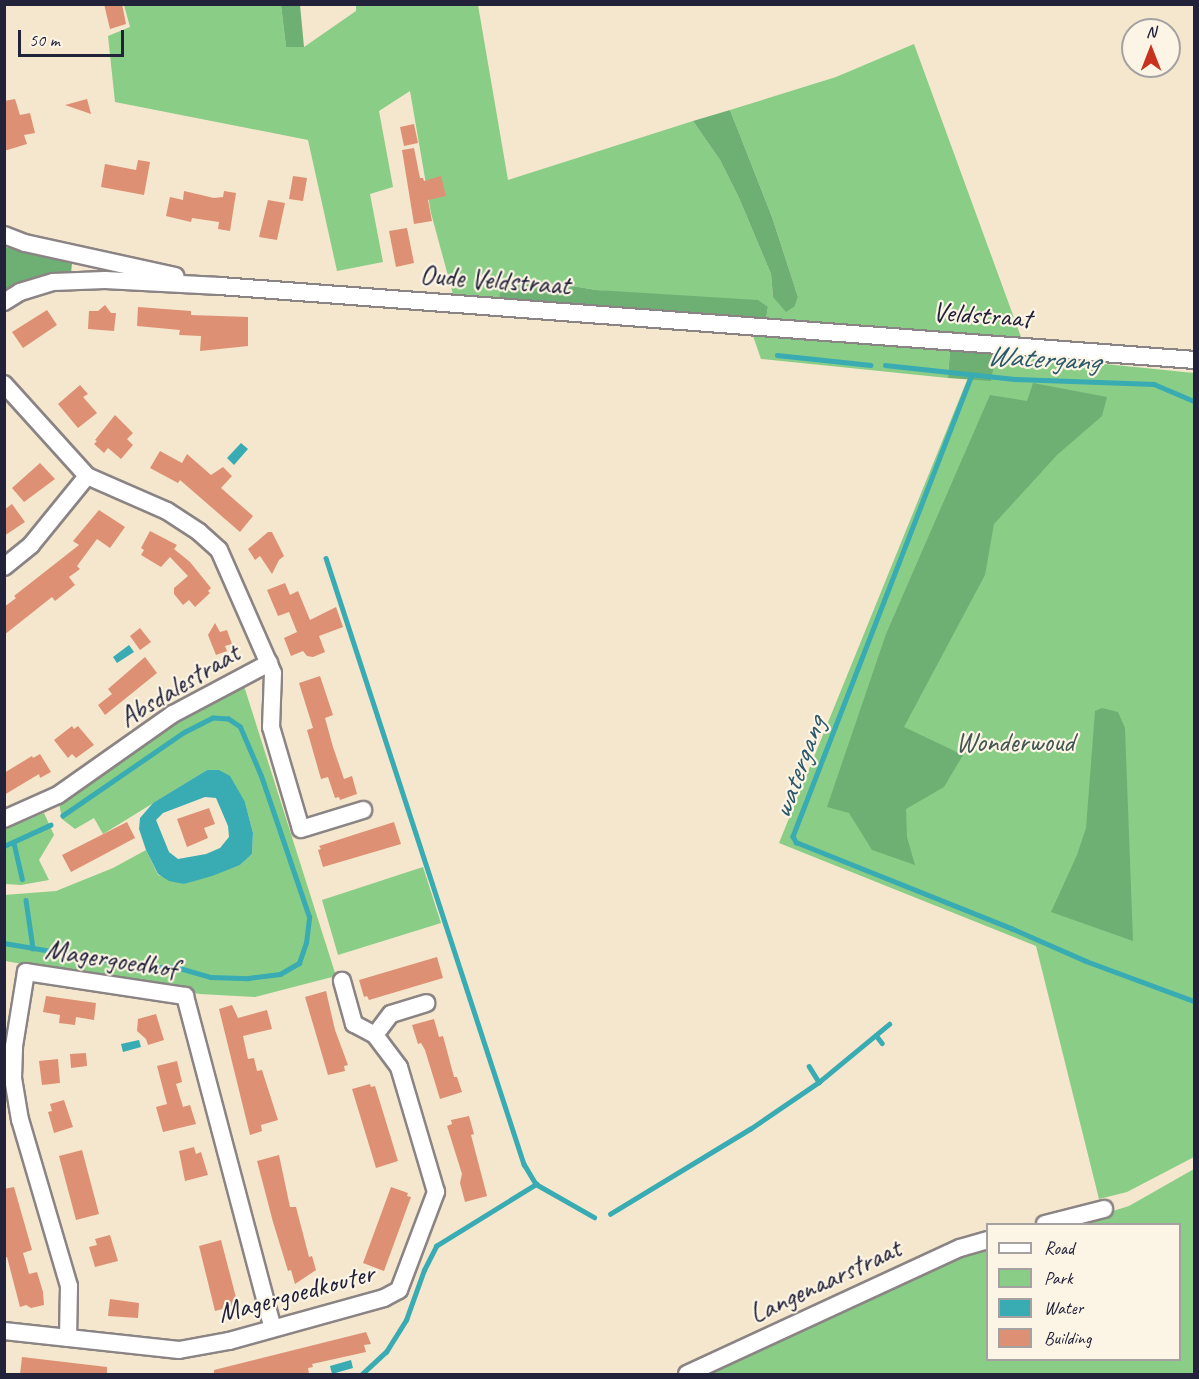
<!DOCTYPE html>
<style>
body{margin:0}
#map{position:relative;width:1199px;height:1379px;overflow:hidden;background:#f4e7cd;font-family:Caveat,sans-serif}
div>[style]{position:absolute}
[style*='--x']{left:calc(var(--x)*1px);top:calc(var(--y)*1px);width:calc(var(--w)*1px);rotate:calc(var(--a)*1deg)}
.green>*{inset:0;background:#89cd86}
.forest>*{inset:0;background:#6eb073}
.water>*{inset:0;background:#39abb3}
.stream>*{height:4.5px;margin:-2.25px;padding:0 2.25px;transform-origin:2.25px;border-radius:2.25px;background:#39abb3}
.building>*{inset:0;background:#dd9073}
.roads{filter:drop-shadow(2px 0 #8b8484) drop-shadow(-2px 0 #8b8484) drop-shadow(0 2px #8b8484) drop-shadow(0 -2px #8b8484)}
.street>*{height:16px;margin:-8px;padding:0 8px;transform-origin:8px;border-radius:8px;background:#fff}
span{translate:-50% -50%;white-space:nowrap;text-align:center;line-height:1.15;-webkit-text-stroke:4.5px #fcf5e5;paint-order:stroke}
.street-label{font-size:28px;color:#22223b}
.park-label{font-size:28px;color:#415552}
.water-label{font-size:30px;color:#2b596b;font-style:italic}
.frame{position:absolute;inset:0;border:6px solid #22223b;pointer-events:none}
.legend{position:absolute;left:986px;top:1223px;width:195px;height:138px;box-sizing:border-box;background:#fcf5e5;border:2px solid #a5a1a1;margin:0;padding:8px 10px;list-style:none;font-size:18px;color:#22223b}
.legend li{display:flex;align-items:center;gap:12px;height:30px}
.legend b{width:30px;border:2px solid #a5a1a1}
.north{position:absolute;left:1121px;top:18px;width:60px;height:60px;box-sizing:border-box;background:#fcf5e5;border:2px solid #a5a1a1;border-radius:50%;rotate:0deg;font-size:16px;font-weight:700;line-height:24px;text-align:center;color:#22223b}
.north::after{content:'';display:block;margin:auto;width:21px;height:27px;background:#c8321e;clip-path:polygon(50% 0,100% 100%,50% 72%,0 100%)}
.scale{position:absolute;left:18px;top:30px;width:106px;height:27px;box-sizing:border-box;border:3px solid #22223b;border-top:0;padding-left:8px;font-size:18px;line-height:21px;white-space:nowrap;color:#22223b;-webkit-text-stroke:4px #fcf5e5;paint-order:stroke}
</style>
<div id="map">
<div class="green">
<i style="clip-path:polygon(124px 5px,281px 5px,286px 47px,304px 47px,356px 11px,356px 5px,478px 5px,508px 180px,693px 121px,720px 160px,739px 198px,771px 274px,773px 297px,795px 306px,798px 297px,772px 217px,730px 110px,836px 77px,914px 44px,1021px 337px,766px 320px,768px 307px,596px 290px,532px 279px,499px 303px,454px 298px,431px 213px,410px 91px,379px 111px,393px 187px,370px 194px,383px 262px,337px 271px,308px 140px,115px 102px,108px 36px,130px 27px)"></i>
<i style="clip-path:polygon(752px 333px,950px 349px,948px 378px,761px 359px)"></i>
<i style="clip-path:polygon(996px 353px,1194px 373px,1194px 1157px,1127px 1192px,1099px 1199px,1036px 946px,779px 843px,976px 358px)"></i>
<i style="clip-path:polygon(244px 686px,336px 976px,255px 997px,200px 994px,5px 961px,4px 895px,56px 891px,113px 868px,146px 850px,158px 875px,184px 884px,240px 865px,252px 854px,253px 833px,245px 802px,207px 770px,103px 834px,94px 818px,75px 829px,62px 819px,59px 803px,186px 712px)"></i>
<i style="clip-path:polygon(44px 813px,54px 835px,39px 860px,49px 880px,21px 885px,5px 884px,5px 829px)"></i>
<i style="clip-path:polygon(423px 867px,441px 923px,338px 955px,322px 900px)"></i>
<i style="clip-path:polygon(1194px 1169px,1194px 1374px,697px 1374px,954px 1256px,987px 1245px,988px 1360px,1180px 1360px,1180px 1224px,1071px 1224px,1129px 1206px)"></i>
</div>
<div class="forest">
<i style="clip-path:polygon(281px 5px,300px 5px,304px 47px,286px 47px)"></i>
<i style="clip-path:polygon(730px 110px,772px 217px,798px 297px,795px 306px,786px 312px,773px 297px,771px 274px,739px 198px,720px 160px,693px 121px)"></i>
<i style="clip-path:polygon(5px 247px,72px 263px,71px 274px,34px 277px,5px 291px)"></i>
<i style="clip-path:polygon(532px 279px,596px 290px,758px 300px,768px 307px,766px 320px,499px 303px,501px 282px)"></i>
<i style="clip-path:polygon(950px 349px,996px 353px,991px 381px,948px 378px)"></i>
<i style="clip-path:polygon(1033px 383px,1107px 397px,1102px 416px,1057px 455px,994px 524px,985px 575px,904px 727px,963px 755px,944px 787px,906px 809px,907px 837px,915px 865px,872px 850px,849px 813px,827px 807px,886px 634px,990px 395px,1027px 401px)"></i>
<i style="clip-path:polygon(1102px 708px,1118px 712px,1125px 728px,1133px 941px,1051px 912px,1077px 855px,1086px 828px,1095px 711px)"></i>
</div>
<div class="water">
<i style="clip-path:polygon(241px 443px,248px 449px,234px 465px,227px 458px)"></i>
<i style="clip-path:polygon(129px 645px,134px 652px,117px 663px,113px 657px)"></i>
<i style="clip-path:polygon(evenodd,207px 770px,219px 770px,230px 776px,245px 802px,253px 833px,252px 854px,240px 865px,212px 876px,184px 884px,169px 881px,158px 874px,146px 850px,139px 829px,140px 818px,153px 803px,207px 770px,205px 797px,216px 798px,228px 826px,229px 837px,220px 848px,206px 854px,178px 859px,169px 852px,156px 820px,163px 813px,205px 797px)"></i>
<i style="clip-path:polygon(139px 1040px,141px 1047px,123px 1052px,121px 1044px)"></i>
<i style="clip-path:polygon(351px 1360px,353px 1368px,332px 1374px,330px 1366px)"></i>
</div>
<div class="stream">
<i style="--x:777;--y:355;--w:94;--a:6.1"></i>
<i style="--x:885;--y:365;--w:130;--a:6.2"></i>
<i style="--x:1014;--y:379;--w:140;--a:2"></i>
<i style="--x:1154;--y:384;--w:43;--a:23"></i>
<i style="--x:972;--y:375;--w:495;--a:111.2"></i>
<i style="--x:793;--y:836;--w:7;--a:63"></i>
<i style="--x:796;--y:842;--w:232;--a:21.8"></i>
<i style="--x:1011;--y:928;--w:82;--a:23.7"></i>
<i style="--x:1086;--y:961;--w:115;--a:20.3"></i>
<i style="--x:326;--y:558;--w:638;--a:71.91"></i>
<i style="--x:524;--y:1164;--w:23;--a:59"></i>
<i style="--x:14;--y:843;--w:37;--a:77"></i>
<i style="--x:4;--y:846;--w:51;--a:-24.5"></i>
<i style="--x:26;--y:900;--w:49;--a:81.7"></i>
<i style="--x:4;--y:943;--w:144;--a:9.6"></i>
<i style="--x:146;--y:967;--w:30;--a:0"></i>
<i style="--x:176;--y:967;--w:36;--a:16"></i>
<i style="--x:211;--y:977;--w:37;--a:2"></i>
<i style="--x:248;--y:978;--w:32;--a:-7"></i>
<i style="--x:280;--y:974;--w:22;--a:-30"></i>
<i style="--x:299;--y:963;--w:21;--a:-71"></i>
<i style="--x:306;--y:943;--w:26;--a:-83"></i>
<i style="--x:309;--y:917;--w:149;--a:-108.8"></i>
<i style="--x:261;--y:776;--w:53;--a:-113.2"></i>
<i style="--x:240;--y:727;--w:14;--a:-146"></i>
<i style="--x:228;--y:719;--w:15;--a:-176"></i>
<i style="--x:213;--y:718;--w:31;--a:153"></i>
<i style="--x:185;--y:732;--w:148;--a:145.5"></i>
<i style="--x:876;--y:1035;--w:10;--a:53"></i>
<i style="--x:809;--y:1066;--w:19;--a:58"></i>
<i style="--x:610;--y:1214;--w:164;--a:-31.3"></i>
<i style="--x:750;--y:1129;--w:83;--a:-34.3"></i>
<i style="--x:819;--y:1082;--w:91;--a:-39.6"></i>
<i style="--x:362;--y:1374;--w:33;--a:-43"></i>
<i style="--x:386;--y:1352;--w:38;--a:-58"></i>
<i style="--x:406;--y:1320;--w:53;--a:-70.2"></i>
<i style="--x:424;--y:1270;--w:27;--a:-63"></i>
<i style="--x:436;--y:1246;--w:118;--a:-31.8"></i>
<i style="--x:536;--y:1184;--w:67;--a:29.6"></i>
</div>
<div class="building">
<i style="clip-path:polygon(104px 4px,122px 4px,126px 24px,110px 29px)"></i>
<i style="clip-path:polygon(15px 99px,20px 115px,30px 113px,35px 133px,24px 135px,27px 144px,4px 151px,4px 101px)"></i>
<i style="clip-path:polygon(87px 99px,91px 114px,65px 105px)"></i>
<i style="clip-path:polygon(414px 124px,418px 143px,404px 146px,400px 127px)"></i>
<i style="clip-path:polygon(414px 148px,420px 178px,423px 178px,424px 181px,441px 176px,446px 196px,428px 200px,432px 221px,414px 224px,402px 150px)"></i>
<i style="clip-path:polygon(138px 160px,150px 162px,144px 195px,101px 187px,105px 164px,136px 170px)"></i>
<i style="clip-path:polygon(293px 176px,307px 178px,303px 201px,289px 199px)"></i>
<i style="clip-path:polygon(184px 191px,214px 198px,223px 197px,224px 191px,236px 193px,230px 231px,218px 229px,219px 222px,192px 218px,191px 222px,166px 216px,170px 197px,183px 200px)"></i>
<i style="clip-path:polygon(268px 200px,285px 203px,277px 240px,259px 237px)"></i>
<i style="clip-path:polygon(407px 228px,414px 263px,396px 267px,389px 231px)"></i>
<i style="clip-path:polygon(105px 305px,111px 313px,116px 313px,114px 331px,88px 329px,89px 311px,98px 311px)"></i>
<i style="clip-path:polygon(138px 307px,191px 311px,191px 315px,248px 317px,248px 346px,200px 351px,201px 336px,179px 335px,180px 330px,137px 326px)"></i>
<i style="clip-path:polygon(47px 310px,57px 325px,23px 348px,12px 332px)"></i>
<i style="clip-path:polygon(80px 385px,88px 394px,83px 397px,97px 413px,78px 428px,58px 404px)"></i>
<i style="clip-path:polygon(115px 415px,133px 433px,127px 439px,133px 445px,121px 459px,108px 448px,104px 453px,94px 444px,97px 441px,95px 440px)"></i>
<i style="clip-path:polygon(160px 451px,182px 463px,187px 454px,211px 475px,223px 467px,232px 476px,221px 488px,253px 516px,240px 532px,180px 480px,178px 483px,150px 468px)"></i>
<i style="clip-path:polygon(40px 463px,55px 479px,24px 502px,12px 488px)"></i>
<i style="clip-path:polygon(12px 504px,25px 522px,4px 536px,4px 510px)"></i>
<i style="clip-path:polygon(99px 510px,125px 527px,110px 548px,97px 539px,77px 566px,80px 569px,69px 577px,75px 585px,55px 601px,52px 597px,4px 635px,4px 607px,16px 598px,14px 596px,79px 545px,73px 541px)"></i>
<i style="clip-path:polygon(150px 531px,177px 545px,174px 549px,190px 562px,211px 588px,208px 591px,210px 593px,195px 607px,189px 600px,183px 605px,174px 594px,174px 588px,188px 576px,170px 557px,161px 567px,141px 555px,144px 550px,141px 548px)"></i>
<i style="clip-path:polygon(268px 532px,272px 532px,284px 556px,279px 560px,272px 574px,260px 556px,255px 560px,248px 549px)"></i>
<i style="clip-path:polygon(285px 583px,290px 595px,298px 591px,310px 620px,336px 607px,343px 627px,319px 636px,325px 652px,313px 657px,307px 656px,303px 651px,291px 656px,284px 638px,297px 632px,289px 612px,278px 616px,267px 590px)"></i>
<i style="clip-path:polygon(215px 623px,220px 632px,227px 630px,232px 644px,225px 646px,227px 651px,216px 655px,208px 635px)"></i>
<i style="clip-path:polygon(140px 628px,151px 642px,140px 650px,130px 636px)"></i>
<i style="clip-path:polygon(145px 657px,157px 673px,105px 715px,98px 705px,112px 694px,108px 689px)"></i>
<i style="clip-path:polygon(320px 676px,333px 715px,325px 718px,333px 747px,344px 779px,352px 776px,357px 794px,340px 800px,339px 797px,335px 798px,328px 777px,321px 779px,307px 730px,313px 728px,299px 683px)"></i>
<i style="clip-path:polygon(72px 726px,74px 729px,78px 726px,94px 745px,76px 758px,72px 754px,68px 758px,54px 740px)"></i>
<i style="clip-path:polygon(40px 754px,51px 772px,40px 778px,39px 774px,4px 795px,4px 773px,32px 756px,33px 758px)"></i>
<i style="clip-path:polygon(209px 808px,215px 824px,204px 828px,208px 838px,187px 847px,177px 819px)"></i>
<i style="clip-path:polygon(127px 822px,135px 838px,71px 872px,62px 855px)"></i>
<i style="clip-path:polygon(394px 822px,401px 844px,323px 867px,318px 850px,321px 849px,319px 846px)"></i>
<i style="clip-path:polygon(437px 957px,443px 978px,369px 1000px,367px 996px,364px 997px,359px 980px)"></i>
<i style="clip-path:polygon(326px 991px,335px 1030px,348px 1065px,344px 1066px,345px 1071px,328px 1075px,305px 997px)"></i>
<i style="clip-path:polygon(46px 996px,96px 1003px,94px 1020px,76px 1017px,75px 1025px,59px 1023px,60px 1015px,43px 1012px)"></i>
<i style="clip-path:polygon(232px 1005px,238px 1018px,267px 1010px,272px 1029px,243px 1036px,248px 1059px,254px 1058px,257px 1071px,262px 1070px,278px 1120px,261px 1125px,262px 1131px,250px 1135px,219px 1009px)"></i>
<i style="clip-path:polygon(156px 1014px,164px 1040px,148px 1045px,146px 1039px,137px 1031px,138px 1019px)"></i>
<i style="clip-path:polygon(434px 1019px,439px 1037px,443px 1036px,454px 1077px,457px 1077px,462px 1092px,440px 1099px,425px 1050px,421px 1043px,418px 1044px,412px 1025px)"></i>
<i style="clip-path:polygon(86px 1053px,87px 1066px,71px 1068px,70px 1054px)"></i>
<i style="clip-path:polygon(58px 1059px,60px 1083px,42px 1085px,39px 1061px)"></i>
<i style="clip-path:polygon(177px 1061px,182px 1082px,176px 1084px,183px 1107px,190px 1105px,196px 1124px,163px 1132px,156px 1107px,167px 1104px,157px 1066px)"></i>
<i style="clip-path:polygon(370px 1084px,371px 1087px,375px 1086px,398px 1161px,376px 1168px,352px 1089px)"></i>
<i style="clip-path:polygon(64px 1100px,73px 1127px,54px 1133px,48px 1112px,52px 1111px,50px 1104px)"></i>
<i style="clip-path:polygon(469px 1116px,474px 1134px,471px 1135px,487px 1196px,465px 1202px,460px 1183px,462px 1174px,447px 1126px,452px 1124px,451px 1120px)"></i>
<i style="clip-path:polygon(194px 1147px,196px 1154px,201px 1152px,208px 1175px,185px 1181px,179px 1151px)"></i>
<i style="clip-path:polygon(82px 1150px,99px 1214px,76px 1220px,59px 1156px)"></i>
<i style="clip-path:polygon(279px 1155px,290px 1207px,296px 1207px,309px 1257px,312px 1256px,316px 1270px,295px 1284px,291px 1270px,288px 1271px,273px 1222px,257px 1161px)"></i>
<i style="clip-path:polygon(14px 1187px,32px 1250px,23px 1253px,29px 1274px,37px 1272px,43px 1292px,44px 1305px,31px 1308px,26px 1305px,20px 1307px,7px 1257px,4px 1258px,4px 1189px)"></i>
<i style="clip-path:polygon(391px 1187px,408px 1193px,407px 1196px,411px 1197px,384px 1271px,363px 1263px)"></i>
<i style="clip-path:polygon(110px 1235px,118px 1261px,95px 1267px,89px 1247px,97px 1245px,95px 1239px)"></i>
<i style="clip-path:polygon(221px 1240px,238px 1305px,215px 1311px,199px 1246px)"></i>
<i style="clip-path:polygon(110px 1299px,139px 1303px,138px 1318px,108px 1316px)"></i>
<i style="clip-path:polygon(366px 1332px,371px 1344px,364px 1345px,366px 1352px,312px 1364px,313px 1367px,308px 1368px,309px 1374px,214px 1374px,214px 1370px)"></i>
<i style="clip-path:polygon(22px 1357px,107px 1367px,107px 1374px,20px 1374px)"></i>
</div>
<div class="roads">
<div class="street">
<i style="--x:4;--y:235;--w:22;--a:21"></i>
<i style="--x:25;--y:243;--w:154;--a:12.4"></i>
<i style="--x:4;--y:302;--w:19;--a:-32"></i>
<i style="--x:20;--y:292;--w:34;--a:-17"></i>
<i style="--x:53;--y:282;--w:52;--a:-2.2"></i>
<i style="--x:105;--y:280;--w:115;--a:3"></i>
<i style="--x:220;--y:286;--w:977;--a:4.34"></i>
<i style="--x:4;--y:384;--w:124;--a:47.9"></i>
<i style="--x:87;--y:476;--w:87;--a:23.6"></i>
<i style="--x:167;--y:511;--w:38;--a:33"></i>
<i style="--x:199;--y:532;--w:27;--a:42"></i>
<i style="--x:219;--y:550;--w:134;--a:66.3"></i>
<i style="--x:273;--y:673;--w:54;--a:92.1"></i>
<i style="--x:271;--y:727;--w:106;--a:73.6"></i>
<i style="--x:301;--y:829;--w:65;--a:-17"></i>
<i style="--x:4;--y:567;--w:35;--a:-39"></i>
<i style="--x:31;--y:545;--w:89;--a:-50.9"></i>
<i style="--x:4;--y:819;--w:59;--a:-24"></i>
<i style="--x:58;--y:795;--w:141;--a:-35.2"></i>
<i style="--x:173;--y:714;--w:109;--a:-28"></i>
<i style="--x:375;--y:1035;--w:26;--a:-53"></i>
<i style="--x:391;--y:1014;--w:37;--a:-17"></i>
<i style="--x:1045;--y:1224;--w:61;--a:-14.3"></i>
<i style="--x:4;--y:1331;--w:176;--a:6.2"></i>
<i style="--x:179;--y:1350;--w:51;--a:-10.2"></i>
<i style="--x:229;--y:1341;--w:161;--a:-15.5"></i>
<i style="--x:384;--y:1298;--w:17;--a:-28"></i>
<i style="--x:399;--y:1290;--w:105;--a:-69.3"></i>
<i style="--x:436;--y:1192;--w:130;--a:-106.5"></i>
<i style="--x:399;--y:1067;--w:40;--a:-127"></i>
<i style="--x:375;--y:1035;--w:24;--a:-152"></i>
<i style="--x:354;--y:1024;--w:45;--a:-105.6"></i>
<i style="--x:68;--y:1338;--w:52;--a:-88.9"></i>
<i style="--x:69;--y:1286;--w:173;--a:-106.4"></i>
<i style="--x:20;--y:1120;--w:43;--a:-99.5"></i>
<i style="--x:13;--y:1078;--w:32;--a:-88"></i>
<i style="--x:14;--y:1046;--w:75;--a:-80.8"></i>
<i style="--x:26;--y:972;--w:161;--a:8.6"></i>
<i style="--x:185;--y:996;--w:343;--a:75.2"></i>
<i style="--x:687;--y:1374;--w:301;--a:-24.8"></i>
<i style="--x:960;--y:1248;--w:29;--a:-16"></i>
</div>
</div>
<div class="street-label">
<span style="left:495px;top:280px;rotate:4deg">Oude Veldstraat</span>
<span style="left:982px;top:315px;rotate:4deg">Veldstraat</span>
<span style="left:179px;top:685px;rotate:-31deg">Absdalestraat</span>
<span style="left:111px;top:959px;rotate:9deg">Magergoedhof</span>
<span style="left:825px;top:1281px;rotate:-25deg">Langenaarstraat</span>
<span style="left:296px;top:1293px;rotate:-15deg">Magergoedkouter</span>
</div>
<div class="park-label">
<span style="left:1015px;top:742px">Wonderwoud</span>
</div>
<div class="water-label">
<span style="left:1043px;top:358px;rotate:3deg">Watergang</span>
<span style="left:798px;top:768px;rotate:-70deg">watergang</span>
</div>
<div class="frame"></div>
<ul class="legend">
<li><b style="height:8px;background:#fff"></b>Road</li>
<li><b style="height:16px;background:#89cd86"></b>Park</li>
<li><b style="height:16px;background:#39abb3"></b>Water</li>
<li><b style="height:16px;background:#dd9073"></b>Building</li>
</ul>
<div class="north">N</div>
<div class="scale">50 m</div>
</div>
